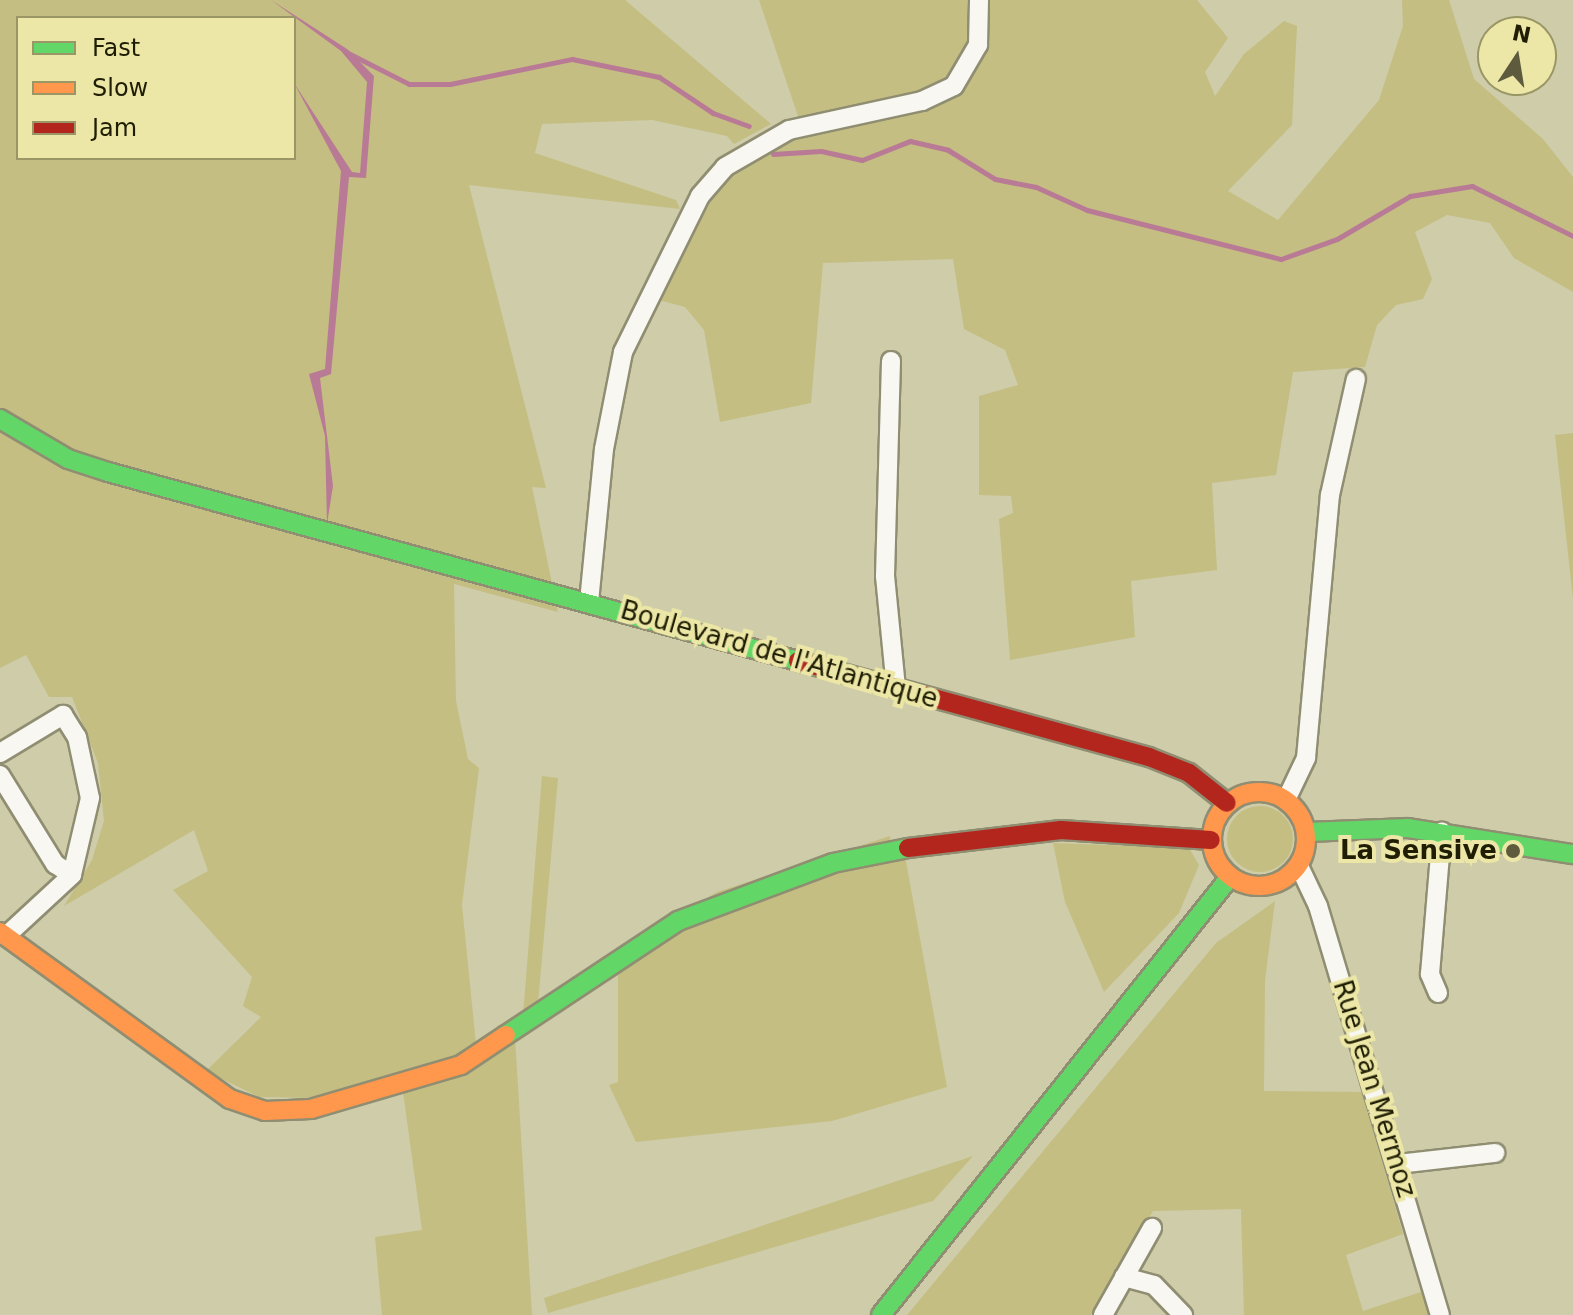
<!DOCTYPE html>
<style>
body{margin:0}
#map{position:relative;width:1573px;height:1315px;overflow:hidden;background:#cfcca9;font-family:"DejaVu Sans",sans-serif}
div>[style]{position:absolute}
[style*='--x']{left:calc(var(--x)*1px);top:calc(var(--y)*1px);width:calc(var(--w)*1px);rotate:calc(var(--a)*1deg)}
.green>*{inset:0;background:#c4be82}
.round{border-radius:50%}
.water>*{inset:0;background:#b97a96}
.stream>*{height:5px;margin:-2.5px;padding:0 2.5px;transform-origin:2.5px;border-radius:2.5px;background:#b97a96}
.roads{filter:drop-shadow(2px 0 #908e72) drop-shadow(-2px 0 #908e72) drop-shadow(0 2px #908e72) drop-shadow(0 -2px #908e72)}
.street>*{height:18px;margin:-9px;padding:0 9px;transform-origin:9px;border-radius:9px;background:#f8f7f2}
.fast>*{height:18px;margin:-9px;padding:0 9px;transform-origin:9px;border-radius:9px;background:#63d668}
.slow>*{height:18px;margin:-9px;padding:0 9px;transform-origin:9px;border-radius:9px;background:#ff974d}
.slow>.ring{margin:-9px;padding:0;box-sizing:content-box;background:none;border:18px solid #ff974d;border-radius:50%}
.jam>*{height:18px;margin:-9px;padding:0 9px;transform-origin:9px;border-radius:9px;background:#b3261e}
.dots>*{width:22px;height:22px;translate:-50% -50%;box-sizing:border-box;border:4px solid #ece7a6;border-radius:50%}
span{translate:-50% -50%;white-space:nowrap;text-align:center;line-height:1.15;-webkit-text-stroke:8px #ece7a6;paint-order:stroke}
.street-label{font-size:26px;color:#1f1d04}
.poi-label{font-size:26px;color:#1f1d04;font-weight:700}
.right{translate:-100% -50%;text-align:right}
.legend{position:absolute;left:16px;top:16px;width:280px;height:144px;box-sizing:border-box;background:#ece7a6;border:2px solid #9a9665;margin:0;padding:10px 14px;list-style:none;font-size:24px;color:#1f1d04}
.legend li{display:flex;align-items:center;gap:16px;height:40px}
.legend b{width:40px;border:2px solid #9a9665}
.north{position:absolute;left:1477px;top:16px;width:80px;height:80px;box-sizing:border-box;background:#ece7a6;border:2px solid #9a9665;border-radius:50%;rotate:12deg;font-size:22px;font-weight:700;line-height:32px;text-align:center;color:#1f1d04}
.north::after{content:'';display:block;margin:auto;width:28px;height:36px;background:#5d5a3e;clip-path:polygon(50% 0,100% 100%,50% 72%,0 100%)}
</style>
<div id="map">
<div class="green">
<i style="clip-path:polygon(evenodd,0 0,625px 0,771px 124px,734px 144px,727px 136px,652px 120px,542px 124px,535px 153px,676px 200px,680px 209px,469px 185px,546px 488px,532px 487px,558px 612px,454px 584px,456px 701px,468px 759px,479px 768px,462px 905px,476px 1044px,514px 1021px,532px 1315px,382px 1315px,375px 1237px,422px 1230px,401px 1077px,317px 1098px,259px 1097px,206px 1071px,261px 1017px,243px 1006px,252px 977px,173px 890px,208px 871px,194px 830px,64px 906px,92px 860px,104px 821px,98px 763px,72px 697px,49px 697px,26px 655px,0 668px,0 0,18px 18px,294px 18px,294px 158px,18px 158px,18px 18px)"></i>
<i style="clip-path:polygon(759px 0,1197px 0,1228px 38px,1205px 72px,1215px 96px,1244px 54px,1284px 21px,1297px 26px,1292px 125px,1228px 191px,1278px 220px,1379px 100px,1403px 26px,1402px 0,1449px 0,1474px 79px,1543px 139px,1573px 177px,1573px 292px,1514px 258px,1490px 223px,1447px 215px,1415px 232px,1432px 279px,1423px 299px,1396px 305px,1377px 325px,1365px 367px,1293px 372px,1276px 475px,1212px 483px,1217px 570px,1131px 581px,1135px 637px,1010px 660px,999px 519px,1013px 513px,1011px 496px,979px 495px,979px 396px,1018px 385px,1005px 350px,964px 329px,953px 259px,823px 263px,811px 403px,720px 422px,704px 330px,685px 307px,655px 299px,698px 213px,720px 187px,747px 162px,804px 134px)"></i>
<i style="clip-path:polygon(1573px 433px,1573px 599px,1555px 435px)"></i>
<i style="clip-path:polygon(542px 776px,558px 778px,538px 1003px,523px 1016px)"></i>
<i class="round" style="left:1227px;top:806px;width:66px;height:66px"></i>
<i style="clip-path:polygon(890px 836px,891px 858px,905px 856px,947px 1087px,832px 1121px,636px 1142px,609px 1085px,618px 1082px,618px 951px,717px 892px)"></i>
<i style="clip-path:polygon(1053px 843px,1189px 848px,1199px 865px,1179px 913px,1104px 992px,1065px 902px)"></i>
<i style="clip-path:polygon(1275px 901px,1265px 981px,1264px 1091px,1362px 1092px,1403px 1234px,1346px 1255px,1363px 1311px,1424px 1291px,1431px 1315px,1244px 1315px,1241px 1209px,1153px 1211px,1091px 1315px,907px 1315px,1216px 943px)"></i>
<i style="clip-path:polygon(973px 1156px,933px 1201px,548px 1313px,544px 1298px)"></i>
</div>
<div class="water">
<i style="clip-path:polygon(271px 0,347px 49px,374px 76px,366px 178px,349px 177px,331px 374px,320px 378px,333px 486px,327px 524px,325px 436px,309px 374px,325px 369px,341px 171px,294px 83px,352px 172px,360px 173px,367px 82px,341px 51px)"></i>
</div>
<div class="stream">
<i style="--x:346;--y:52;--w:71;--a:26.9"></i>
<i style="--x:409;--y:84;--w:41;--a:0"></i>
<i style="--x:450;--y:84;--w:125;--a:-11.6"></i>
<i style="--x:572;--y:59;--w:89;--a:11.7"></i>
<i style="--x:659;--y:77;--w:65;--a:33.7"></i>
<i style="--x:713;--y:113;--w:38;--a:20"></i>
<i style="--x:773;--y:154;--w:48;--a:-3.6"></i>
<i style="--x:821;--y:151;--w:42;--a:12.4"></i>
<i style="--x:862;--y:160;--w:52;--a:-21.6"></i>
<i style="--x:910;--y:141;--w:39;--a:13"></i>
<i style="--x:948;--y:150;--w:55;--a:31.7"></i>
<i style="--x:995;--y:179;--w:42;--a:11"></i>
<i style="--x:1036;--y:187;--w:56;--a:24.3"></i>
<i style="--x:1087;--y:210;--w:200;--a:14.2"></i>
<i style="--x:1281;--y:259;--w:59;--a:-19.7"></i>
<i style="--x:1337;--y:239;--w:85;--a:-30.5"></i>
<i style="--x:1410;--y:196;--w:63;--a:-9.2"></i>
<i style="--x:1472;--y:186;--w:113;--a:26.3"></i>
</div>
<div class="roads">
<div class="street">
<i style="--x:891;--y:361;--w:215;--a:91.6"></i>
<i style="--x:885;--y:576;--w:113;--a:84.4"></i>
<i style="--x:589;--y:602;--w:154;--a:-84.4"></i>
<i style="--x:604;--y:449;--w:99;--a:-78.9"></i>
<i style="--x:623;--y:352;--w:174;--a:-63.7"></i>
<i style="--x:700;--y:196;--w:38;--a:-49"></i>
<i style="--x:725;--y:167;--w:74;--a:-30"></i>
<i style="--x:789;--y:130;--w:136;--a:-12.3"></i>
<i style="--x:922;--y:101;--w:35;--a:-25"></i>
<i style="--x:954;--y:86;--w:48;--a:-59.7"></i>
<i style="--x:978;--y:45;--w:45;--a:-88.7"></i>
<i style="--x:0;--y:753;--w:74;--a:-31.1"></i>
<i style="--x:63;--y:715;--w:26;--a:58"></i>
<i style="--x:77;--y:737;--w:62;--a:78"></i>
<i style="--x:90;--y:798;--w:79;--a:103.2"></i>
<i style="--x:72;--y:875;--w:90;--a:137.3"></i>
<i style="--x:0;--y:775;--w:105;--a:58.3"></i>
<i style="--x:55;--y:864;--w:20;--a:33"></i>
<i style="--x:1286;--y:800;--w:47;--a:-64.5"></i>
<i style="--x:1306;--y:758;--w:264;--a:-84.8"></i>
<i style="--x:1330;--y:495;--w:119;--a:-77.4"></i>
<i style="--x:1299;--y:866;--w:44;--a:64.6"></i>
<i style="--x:1318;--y:906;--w:427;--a:73.4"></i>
<i style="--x:1438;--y:993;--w:21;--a:-113"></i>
<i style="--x:1430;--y:974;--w:143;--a:-85.2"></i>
<i style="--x:1398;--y:1164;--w:98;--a:-6.5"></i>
<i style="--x:1124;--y:1277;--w:31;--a:15"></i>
<i style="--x:1154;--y:1285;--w:42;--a:46"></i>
<i style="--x:1103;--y:1315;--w:100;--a:-60.6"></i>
</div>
<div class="fast">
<i style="--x:0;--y:419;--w:79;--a:30.5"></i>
<i style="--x:68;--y:459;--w:42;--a:18"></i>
<i style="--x:108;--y:472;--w:715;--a:15.32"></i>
<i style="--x:1307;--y:832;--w:101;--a:-2.3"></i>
<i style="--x:1408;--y:828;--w:167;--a:9"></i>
<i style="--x:506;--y:1035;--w:206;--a:-33.5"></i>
<i style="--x:678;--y:921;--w:165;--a:-20.5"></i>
<i style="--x:833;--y:863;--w:76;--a:-11.3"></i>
<i style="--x:881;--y:1315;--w:560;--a:-51.45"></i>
</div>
<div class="slow">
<i class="ring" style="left:1212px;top:792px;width:76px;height:76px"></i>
<i style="--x:0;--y:932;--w:284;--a:36"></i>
<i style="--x:230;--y:1099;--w:37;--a:19"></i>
<i style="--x:265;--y:1111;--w:46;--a:-2.5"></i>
<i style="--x:311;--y:1109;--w:156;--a:-16.3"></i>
<i style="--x:461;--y:1065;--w:54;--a:-33.7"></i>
</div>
<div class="jam">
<i style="--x:798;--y:661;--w:364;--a:15.3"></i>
<i style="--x:1149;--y:757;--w:43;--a:21.8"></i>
<i style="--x:1189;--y:773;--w:48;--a:38.3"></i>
<i style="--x:908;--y:848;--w:154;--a:-6.7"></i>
<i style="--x:1061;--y:830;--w:150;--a:3.8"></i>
</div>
</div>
<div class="dots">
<i style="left:1513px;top:851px;background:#5d5a3e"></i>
</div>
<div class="street-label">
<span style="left:779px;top:655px;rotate:16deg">Boulevard de l'Atlantique</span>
<span style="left:1374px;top:1089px;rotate:73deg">Rue Jean Mermoz</span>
</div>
<div class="poi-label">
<span class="right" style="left:1497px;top:851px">La Sensive</span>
</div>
<ul class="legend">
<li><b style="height:10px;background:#63d668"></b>Fast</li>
<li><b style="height:10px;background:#ff974d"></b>Slow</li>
<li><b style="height:10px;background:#b3261e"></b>Jam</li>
</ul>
<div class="north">N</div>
</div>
